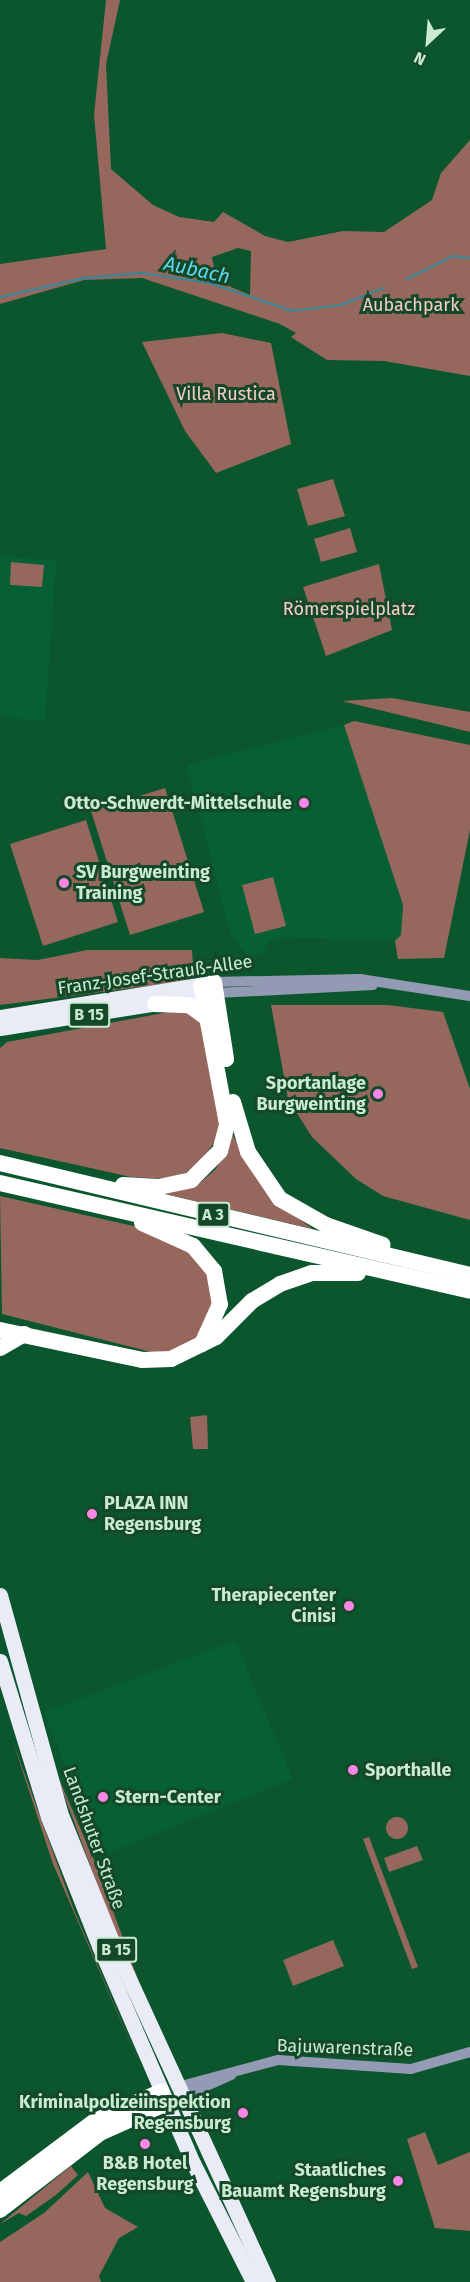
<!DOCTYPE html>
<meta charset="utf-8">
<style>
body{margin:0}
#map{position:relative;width:470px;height:2282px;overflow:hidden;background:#0c562e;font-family:"Fira Sans",sans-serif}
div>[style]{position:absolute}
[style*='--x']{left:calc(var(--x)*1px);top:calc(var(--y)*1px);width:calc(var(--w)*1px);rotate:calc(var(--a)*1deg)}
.built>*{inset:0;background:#076033}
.green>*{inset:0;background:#95675d}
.round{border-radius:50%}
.stream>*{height:2px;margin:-1px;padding:0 1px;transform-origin:1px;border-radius:1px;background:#34899a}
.minor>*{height:10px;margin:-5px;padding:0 5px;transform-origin:5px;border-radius:5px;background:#939ab3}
.major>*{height:15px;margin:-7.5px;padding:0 7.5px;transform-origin:7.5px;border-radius:7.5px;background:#e9ecf7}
.highway>*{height:16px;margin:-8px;padding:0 8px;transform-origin:8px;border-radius:8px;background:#fff}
.dots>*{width:16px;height:16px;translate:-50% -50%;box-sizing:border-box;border:3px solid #144829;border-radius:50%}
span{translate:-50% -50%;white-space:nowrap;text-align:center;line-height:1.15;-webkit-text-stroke:6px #144829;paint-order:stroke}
.shield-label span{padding:2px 4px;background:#144829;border:2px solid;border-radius:4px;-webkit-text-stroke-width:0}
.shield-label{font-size:16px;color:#caebd2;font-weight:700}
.park-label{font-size:18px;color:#f4cec5}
.poi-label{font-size:18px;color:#caebd2;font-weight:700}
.right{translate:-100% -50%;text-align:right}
.left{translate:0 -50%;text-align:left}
.street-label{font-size:18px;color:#caebd2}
.water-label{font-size:20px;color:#5dd8f1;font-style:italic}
.north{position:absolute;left:398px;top:12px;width:60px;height:60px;-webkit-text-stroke:4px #144829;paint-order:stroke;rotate:206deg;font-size:16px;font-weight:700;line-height:24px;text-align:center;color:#caebd2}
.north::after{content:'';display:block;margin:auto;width:21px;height:27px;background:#caebd2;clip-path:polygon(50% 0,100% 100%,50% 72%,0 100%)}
</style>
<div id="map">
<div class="built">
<i style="clip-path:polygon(0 556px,56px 561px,45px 722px,0 716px)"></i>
<i style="clip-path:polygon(344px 725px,403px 905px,401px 935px,395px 941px,283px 937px,270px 941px,261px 954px,247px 955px,230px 934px,187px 765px)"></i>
<i style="clip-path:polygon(235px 1641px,293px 1779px,101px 1856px,44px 1712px)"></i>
</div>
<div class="green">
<i style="clip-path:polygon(evenodd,106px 0,120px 0,106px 64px,111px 169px,153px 205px,179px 217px,214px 222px,223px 212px,265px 236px,288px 242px,343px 231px,384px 232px,432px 200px,441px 173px,470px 140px,470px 376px,384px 361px,327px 360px,291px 337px,296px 333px,280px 324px,142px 278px,84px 280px,0 304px,0 264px,106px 249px,94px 115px,106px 0,238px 248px,251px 251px,250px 295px,217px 281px,212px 257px,238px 248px)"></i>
<i style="clip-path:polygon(222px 333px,271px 343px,291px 444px,216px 473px,185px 431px,142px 342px)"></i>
<i style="clip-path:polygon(333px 479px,345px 516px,308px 526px,297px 489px)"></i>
<i style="clip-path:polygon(350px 528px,357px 552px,321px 562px,314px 539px)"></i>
<i style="clip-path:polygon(11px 562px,44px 565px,42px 587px,10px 585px)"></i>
<i style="clip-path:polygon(379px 564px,392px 630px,326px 656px,303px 587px)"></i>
<i style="clip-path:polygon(392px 698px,470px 712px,470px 732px,342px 701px)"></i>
<i style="clip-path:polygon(354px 721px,470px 745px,470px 830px,444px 958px,398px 959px,395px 941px,401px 935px,403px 905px,344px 725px)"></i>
<i style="clip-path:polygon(165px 788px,204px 912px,130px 935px,91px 811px)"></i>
<i style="clip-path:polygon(86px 820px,118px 922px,43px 946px,10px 844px)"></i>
<i style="clip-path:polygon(273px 877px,286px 926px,255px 934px,242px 885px)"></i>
<i style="clip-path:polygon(87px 950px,192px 950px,194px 980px,0 1005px,0 958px,38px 960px)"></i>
<i style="clip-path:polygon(271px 1005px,388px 1005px,443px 1012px,470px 1089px,470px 1220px,383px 1196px,356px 1179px,312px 1137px,288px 1099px)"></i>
<i style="clip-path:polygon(185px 1009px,203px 1023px,219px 1112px,219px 1135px,196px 1169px,168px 1179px,131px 1177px,0 1148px,0 1048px,7px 1042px)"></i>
<i style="clip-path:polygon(232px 1134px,272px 1200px,313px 1229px,161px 1193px,201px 1182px,216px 1169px)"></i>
<i style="clip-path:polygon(0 1196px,138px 1227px,173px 1242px,199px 1259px,216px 1294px,204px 1332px,182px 1349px,155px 1353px,2px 1314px)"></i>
<i style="clip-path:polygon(207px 1415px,208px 1449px,193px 1449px,190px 1417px)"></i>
<i style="clip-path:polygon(13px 1742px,74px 1910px,143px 2072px,53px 1864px)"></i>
<i style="clip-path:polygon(53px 1765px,97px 1867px,144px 1996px,133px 1981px)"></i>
<i class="round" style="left:386px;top:1817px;width:22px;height:22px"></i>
<i style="clip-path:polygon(369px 1837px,418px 1967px,412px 1969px,363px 1839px)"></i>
<i style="clip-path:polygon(417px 1846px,423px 1860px,389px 1872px,384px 1858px)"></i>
<i style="clip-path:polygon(333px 1940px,344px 1966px,293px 1986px,283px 1960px)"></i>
<i style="clip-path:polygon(425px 2132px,438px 2165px,470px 2152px,470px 2231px,435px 2228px,407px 2139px)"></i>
<i style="clip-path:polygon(71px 2166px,78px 2175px,56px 2195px,26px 2216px,19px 2213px,0 2224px)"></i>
<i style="clip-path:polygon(88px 2172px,105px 2208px,138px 2227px,119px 2238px,99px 2276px,101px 2282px,0 2282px,0 2242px,44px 2213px)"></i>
</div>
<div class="stream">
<i style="--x:407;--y:279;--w:51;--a:-26.6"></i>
<i style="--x:453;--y:256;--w:17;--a:7"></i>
<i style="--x:0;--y:297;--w:87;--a:-12.6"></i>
<i style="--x:85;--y:278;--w:56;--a:-5.1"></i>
<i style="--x:141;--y:273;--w:69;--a:8.4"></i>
<i style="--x:209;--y:283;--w:88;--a:18.6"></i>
<i style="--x:292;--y:311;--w:49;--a:-7"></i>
<i style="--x:341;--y:305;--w:46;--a:-21.6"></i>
</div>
<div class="minor">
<i style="--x:214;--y:982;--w:146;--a:-1.2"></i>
<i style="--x:360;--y:979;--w:111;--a:8.8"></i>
<i style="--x:217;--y:993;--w:156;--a:-2.9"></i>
<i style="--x:177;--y:2087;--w:105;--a:-15"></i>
<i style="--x:278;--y:2060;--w:133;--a:3.9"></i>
<i style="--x:411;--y:2069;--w:61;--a:-16.1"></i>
<i style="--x:182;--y:2097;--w:54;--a:-24.2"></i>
</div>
<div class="major">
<i style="--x:0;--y:1017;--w:214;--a:-9.2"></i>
<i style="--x:0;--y:1028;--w:217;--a:-9"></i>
<i style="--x:0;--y:1595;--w:225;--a:74.5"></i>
<i style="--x:60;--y:1812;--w:137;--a:68.1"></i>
<i style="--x:111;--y:1939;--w:377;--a:65.4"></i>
<i style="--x:0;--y:1661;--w:163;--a:72.9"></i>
<i style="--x:48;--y:1817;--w:139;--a:68.4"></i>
<i style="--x:99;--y:1946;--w:236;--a:66.6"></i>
<i style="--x:193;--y:2163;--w:133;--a:63.2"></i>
</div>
<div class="highway">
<i style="--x:214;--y:982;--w:78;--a:81.1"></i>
<i style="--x:155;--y:1004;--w:34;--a:2"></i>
<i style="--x:189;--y:1005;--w:22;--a:36"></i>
<i style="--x:233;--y:1102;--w:52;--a:73.3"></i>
<i style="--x:248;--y:1152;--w:57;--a:55.8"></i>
<i style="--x:280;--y:1199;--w:53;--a:29.5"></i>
<i style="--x:326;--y:1225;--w:60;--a:19.3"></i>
<i style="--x:0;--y:1163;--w:483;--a:13.4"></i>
<i style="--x:0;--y:1183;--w:482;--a:12.9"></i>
<i style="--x:123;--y:1185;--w:36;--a:3"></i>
<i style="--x:159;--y:1187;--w:33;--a:-12"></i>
<i style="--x:191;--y:1180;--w:41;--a:-45"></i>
<i style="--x:220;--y:1151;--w:28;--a:-75"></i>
<i style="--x:227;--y:1124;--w:141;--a:-100.6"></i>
<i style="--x:142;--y:1223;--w:56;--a:24.3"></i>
<i style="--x:193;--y:1246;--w:33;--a:50"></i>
<i style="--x:214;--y:1271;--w:34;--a:80"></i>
<i style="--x:220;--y:1304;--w:44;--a:114.2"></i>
<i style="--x:0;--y:1330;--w:145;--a:11.9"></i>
<i style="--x:142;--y:1360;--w:29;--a:-2"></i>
<i style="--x:171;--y:1359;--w:50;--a:-26.1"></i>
<i style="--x:216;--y:1337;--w:51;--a:-45"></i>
<i style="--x:252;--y:1301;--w:33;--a:-31"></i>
<i style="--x:280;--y:1284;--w:34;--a:-19"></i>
<i style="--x:312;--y:1273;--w:46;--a:0"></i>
<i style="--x:0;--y:1348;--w:28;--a:-30"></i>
<i style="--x:0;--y:2192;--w:119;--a:-36.8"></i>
<i style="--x:95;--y:2121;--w:73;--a:-24.1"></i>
<i style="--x:0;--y:2210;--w:126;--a:-37.6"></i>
<i style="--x:100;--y:2133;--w:73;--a:-24.1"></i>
</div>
<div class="dots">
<i style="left:304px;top:803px;background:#fa87e7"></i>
<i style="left:64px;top:883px;background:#fa87e7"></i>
<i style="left:378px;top:1094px;background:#fa87e7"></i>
<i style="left:92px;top:1514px;background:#fa87e7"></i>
<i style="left:349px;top:1606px;background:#fa87e7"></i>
<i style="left:353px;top:1770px;background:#fa87e7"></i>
<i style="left:103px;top:1797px;background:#fa87e7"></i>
<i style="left:243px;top:2113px;background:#fa87e7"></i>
<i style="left:145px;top:2144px;background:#fa87e7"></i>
<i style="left:398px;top:2181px;background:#fa87e7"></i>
</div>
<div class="shield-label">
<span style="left:89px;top:1015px">B 15</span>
<span style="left:213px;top:1215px">A 3</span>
<span style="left:116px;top:1950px">B 15</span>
</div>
<div class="park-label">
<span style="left:411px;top:305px">Aubachpark</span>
<span style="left:226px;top:394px">Villa Rustica</span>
<span style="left:349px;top:609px">Römerspielplatz</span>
</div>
<div class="poi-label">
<span class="right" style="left:292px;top:803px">Otto-Schwerdt-Mittelschule</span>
<span class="left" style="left:76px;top:883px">SV Burgweinting<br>Training</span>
<span class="right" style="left:366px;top:1094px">Sportanlage<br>Burgweinting</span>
<span class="left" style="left:104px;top:1514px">PLAZA INN<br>Regensburg</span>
<span class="right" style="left:336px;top:1606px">Therapiecenter<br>Cinisi</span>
<span class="left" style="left:365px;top:1770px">Sporthalle</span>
<span class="left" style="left:115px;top:1797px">Stern-Center</span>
<span class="right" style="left:231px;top:2113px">Kriminalpolizeiinspektion<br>Regensburg</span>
<span style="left:145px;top:2174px">B&amp;B Hotel<br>Regensburg</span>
<span class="right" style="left:386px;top:2181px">Staatliches<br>Bauamt Regensburg</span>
</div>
<div class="street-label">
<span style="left:155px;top:975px;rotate:-8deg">Franz-Josef-Strauß-Allee</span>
<span style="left:94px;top:1838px;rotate:70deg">Landshuter Straße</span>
<span style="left:345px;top:2048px;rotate:2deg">Bajuwarenstraße</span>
</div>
<div class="water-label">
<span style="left:197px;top:270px;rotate:12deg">Aubach</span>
</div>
<div class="north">N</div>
</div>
